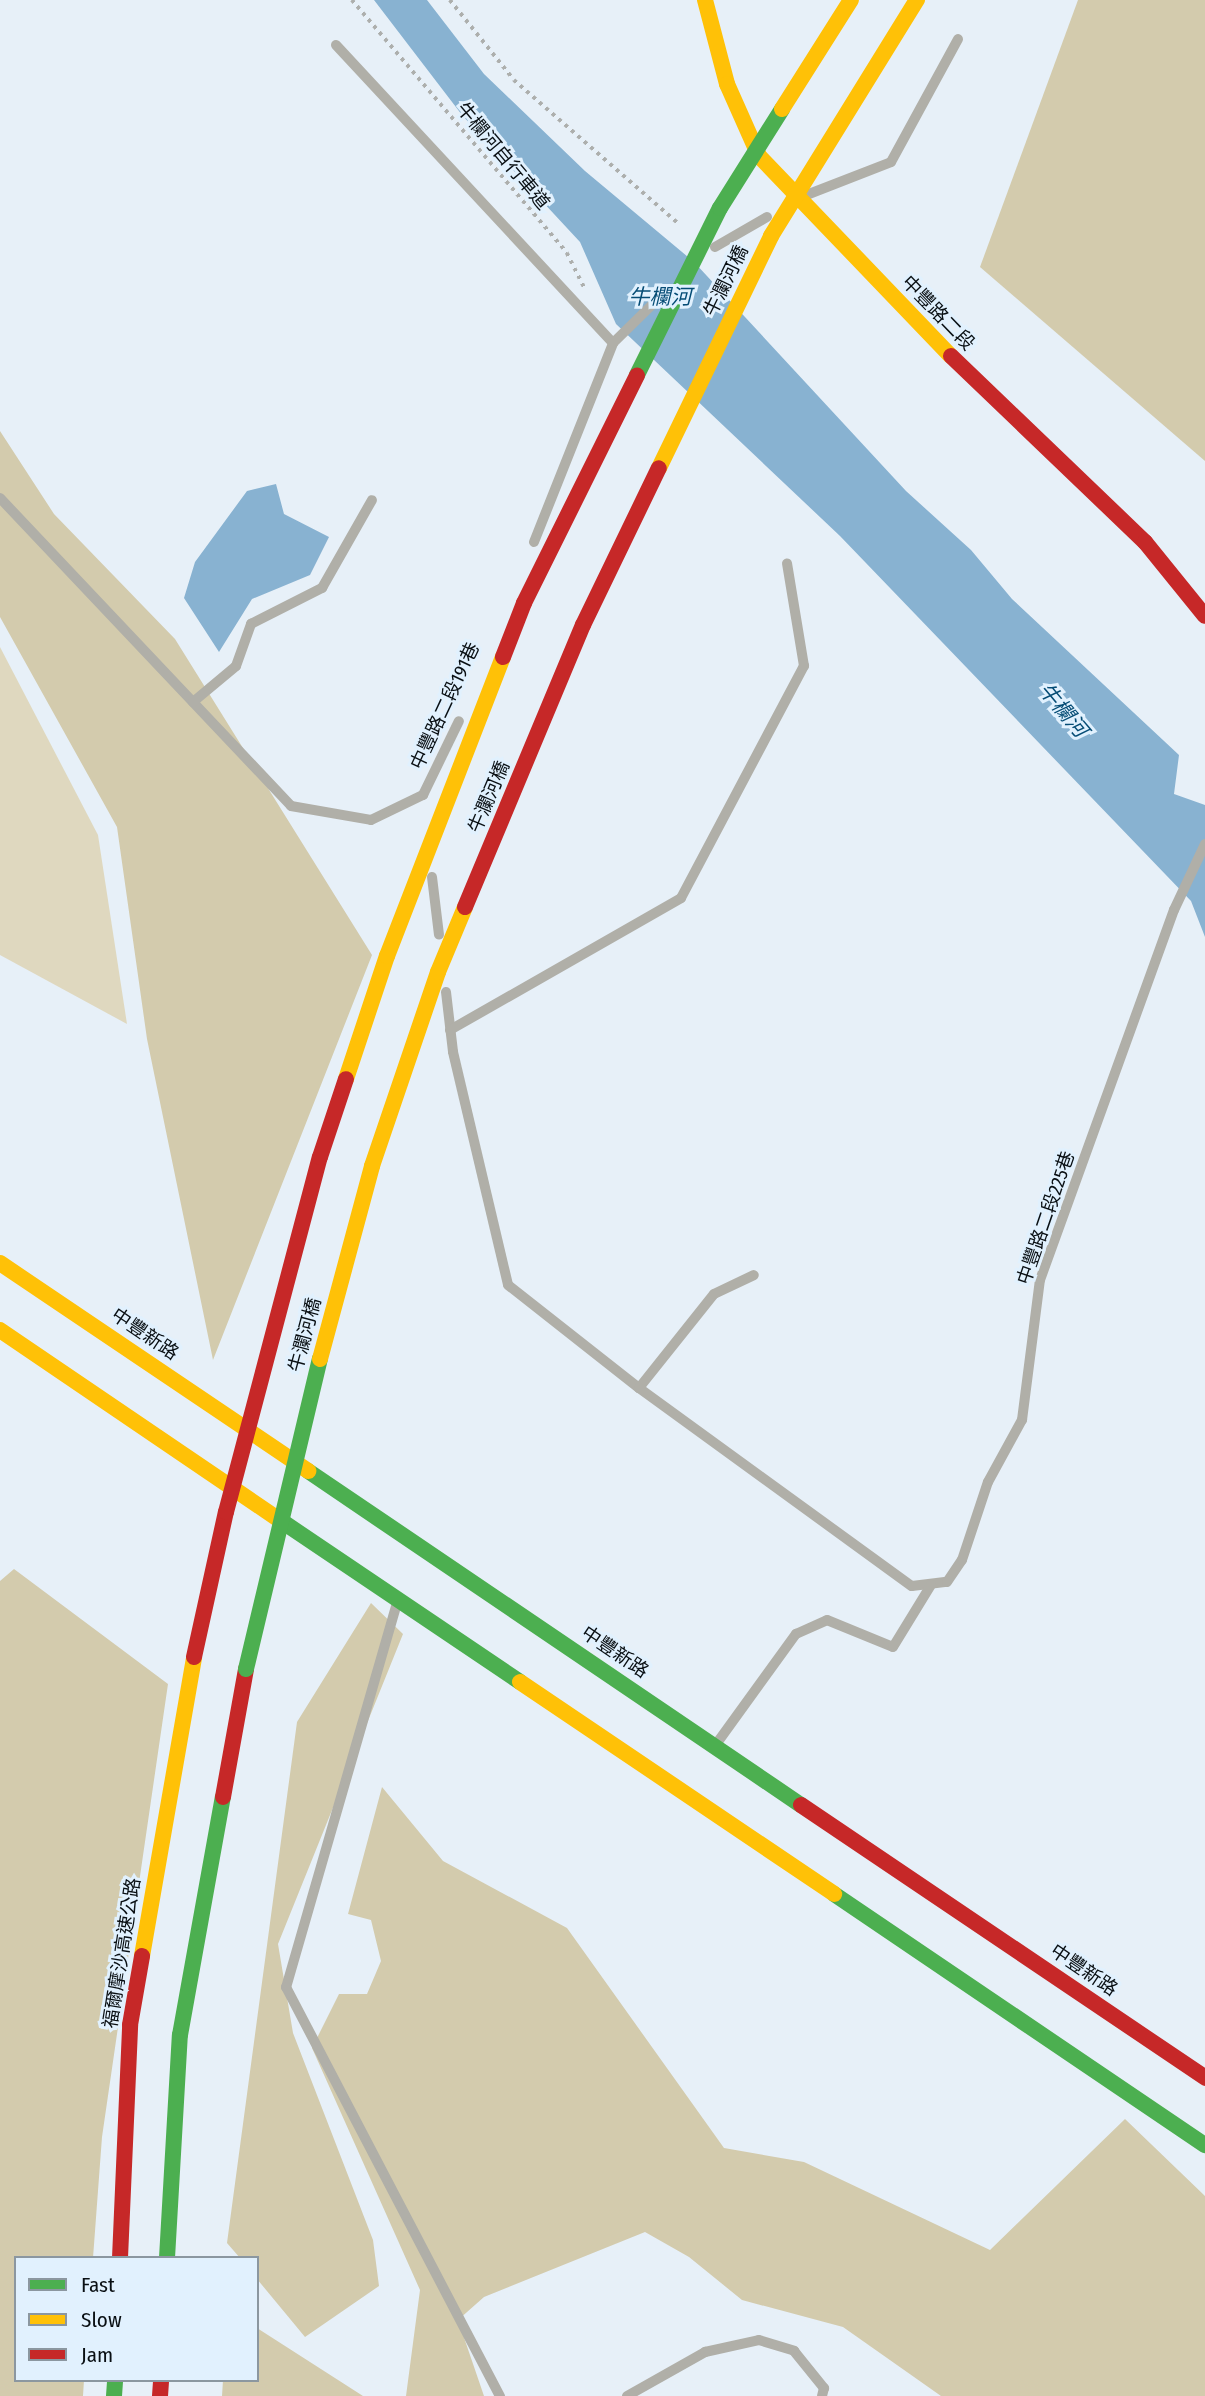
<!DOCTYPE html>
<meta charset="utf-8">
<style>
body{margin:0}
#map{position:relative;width:1205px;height:2396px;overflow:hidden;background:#e7f0f8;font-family:"Fira Sans Condensed","Noto Sans TC",sans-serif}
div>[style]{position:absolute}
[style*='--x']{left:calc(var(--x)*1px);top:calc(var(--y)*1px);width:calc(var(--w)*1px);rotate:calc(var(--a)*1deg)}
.green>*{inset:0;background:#dfd8bf}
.forest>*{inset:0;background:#d3cbad}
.water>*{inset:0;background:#88b2d1}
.path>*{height:3.5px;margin-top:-1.75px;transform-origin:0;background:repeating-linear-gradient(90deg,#adafad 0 3.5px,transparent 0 8.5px)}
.lane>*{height:10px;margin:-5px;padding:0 5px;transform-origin:5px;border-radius:5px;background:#b0afa8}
.fast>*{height:16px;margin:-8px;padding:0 8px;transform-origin:8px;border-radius:8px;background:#4caf50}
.slow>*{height:16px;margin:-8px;padding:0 8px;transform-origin:8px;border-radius:8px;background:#ffc107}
.jam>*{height:16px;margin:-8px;padding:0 8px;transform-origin:8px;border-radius:8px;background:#c62828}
.fast-bridge>*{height:16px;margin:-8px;padding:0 8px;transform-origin:8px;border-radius:8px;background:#4caf50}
.slow-bridge>*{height:16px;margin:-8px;padding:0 8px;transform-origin:8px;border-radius:8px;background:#ffc107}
.jam-bridge>*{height:16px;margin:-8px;padding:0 8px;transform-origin:8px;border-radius:8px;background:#c62828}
span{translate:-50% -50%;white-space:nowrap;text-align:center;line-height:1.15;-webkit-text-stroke:6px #e1f1fe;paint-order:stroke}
.street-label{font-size:19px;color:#090f13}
.water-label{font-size:21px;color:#054c75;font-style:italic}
.legend{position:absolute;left:14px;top:2256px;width:245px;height:126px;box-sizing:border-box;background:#e1f1fe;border:2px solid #8b97a0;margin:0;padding:9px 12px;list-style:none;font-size:21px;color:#090f13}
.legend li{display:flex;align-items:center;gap:14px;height:35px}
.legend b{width:35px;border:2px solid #8b97a0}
</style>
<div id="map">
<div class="green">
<i style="clip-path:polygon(0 647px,98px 835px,127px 1024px,0 955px)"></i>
</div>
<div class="forest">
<i style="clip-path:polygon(1078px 0,1205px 0,1205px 461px,980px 267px)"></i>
<i style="clip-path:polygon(0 431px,54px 514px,175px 639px,372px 955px,213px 1360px,147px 1039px,117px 827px,0 617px)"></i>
<i style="clip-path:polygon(14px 1569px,168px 1684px,102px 2137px,93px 2258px,16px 2258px,16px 2380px,84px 2380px,83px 2396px,0 2396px,0 1581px)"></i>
<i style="clip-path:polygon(371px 1603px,403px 1634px,278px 1944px,293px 2033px,373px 2240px,379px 2286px,305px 2337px,257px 2279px,257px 2258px,240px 2258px,227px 2243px,297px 1722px)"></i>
<i style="clip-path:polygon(382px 1787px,443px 1861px,567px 1928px,724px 2148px,804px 2162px,990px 2250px,1125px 2119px,1205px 2196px,1205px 2396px,941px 2396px,843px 2327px,742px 2300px,689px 2257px,645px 2232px,484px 2297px,458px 2320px,484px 2396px,406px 2396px,420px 2290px,312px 2048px,339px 1994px,367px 1994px,381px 1961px,371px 1920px,348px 1914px)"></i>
<i style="clip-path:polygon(257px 2328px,363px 2396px,222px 2396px,223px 2380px,257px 2380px)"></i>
</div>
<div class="water">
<i style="clip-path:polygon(374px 0,427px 0,484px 74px,585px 171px,694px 262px,906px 491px,971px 550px,1012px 599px,1179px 755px,1174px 794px,1205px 805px,1205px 937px,1191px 901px,840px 536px,616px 324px,580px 242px,462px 115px)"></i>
<i style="clip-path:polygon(276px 484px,284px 514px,329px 537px,310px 575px,252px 599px,219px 652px,184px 598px,195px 562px,247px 491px)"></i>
</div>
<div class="path">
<i style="--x:352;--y:0;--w:332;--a:49.6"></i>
<i style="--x:567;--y:253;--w:40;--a:63.4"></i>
<i style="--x:450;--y:0;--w:102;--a:51.3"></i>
<i style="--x:514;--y:80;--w:219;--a:41.1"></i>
</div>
<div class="lane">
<i style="--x:336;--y:45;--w:407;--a:47.1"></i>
<i style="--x:809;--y:194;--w:88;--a:-21.3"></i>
<i style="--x:891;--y:162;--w:140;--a:-61.4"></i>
<i style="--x:715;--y:247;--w:60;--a:-30"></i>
<i style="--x:0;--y:498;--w:424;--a:46.6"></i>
<i style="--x:291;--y:806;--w:81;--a:9.9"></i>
<i style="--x:371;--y:820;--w:58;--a:-25.7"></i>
<i style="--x:423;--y:795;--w:82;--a:-64.1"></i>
<i style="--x:534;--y:542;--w:214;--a:-68.3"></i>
<i style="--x:613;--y:343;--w:64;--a:-44.4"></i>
<i style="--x:193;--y:702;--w:56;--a:-39.9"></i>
<i style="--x:236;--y:666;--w:45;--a:-70.3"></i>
<i style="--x:251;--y:624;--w:80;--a:-26.9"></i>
<i style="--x:322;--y:588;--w:101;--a:-60.4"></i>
<i style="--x:432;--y:877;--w:58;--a:83.1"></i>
<i style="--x:446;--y:992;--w:60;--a:83.3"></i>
<i style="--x:453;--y:1052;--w:239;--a:76.7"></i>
<i style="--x:508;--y:1285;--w:167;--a:38.2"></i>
<i style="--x:639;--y:1388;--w:120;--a:-51.4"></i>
<i style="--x:714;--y:1294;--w:44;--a:-25.4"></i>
<i style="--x:450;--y:1030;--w:266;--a:-29.7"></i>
<i style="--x:681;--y:898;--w:263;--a:-62.1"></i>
<i style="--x:804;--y:666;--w:104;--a:-99.4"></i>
<i style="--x:639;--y:1388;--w:337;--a:36"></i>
<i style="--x:912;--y:1586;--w:35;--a:-7"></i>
<i style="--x:947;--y:1582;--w:27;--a:-56"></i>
<i style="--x:962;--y:1560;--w:82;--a:-71.6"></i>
<i style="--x:988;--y:1482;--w:71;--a:-61.3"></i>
<i style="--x:1022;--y:1420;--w:141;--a:-82.7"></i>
<i style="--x:1040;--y:1280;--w:394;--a:-70.1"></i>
<i style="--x:1174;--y:910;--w:73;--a:-64.8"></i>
<i style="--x:397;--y:1603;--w:400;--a:106.1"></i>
<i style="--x:286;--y:1987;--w:462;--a:62.4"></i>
<i style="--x:717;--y:1743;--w:135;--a:-54.1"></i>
<i style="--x:796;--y:1634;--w:34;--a:-24"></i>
<i style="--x:827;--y:1620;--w:71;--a:22.2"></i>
<i style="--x:893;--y:1647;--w:73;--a:-58.5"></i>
<i style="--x:627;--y:2396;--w:90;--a:-29.4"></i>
<i style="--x:705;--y:2352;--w:55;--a:-12.5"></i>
<i style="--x:759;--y:2340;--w:37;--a:17"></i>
<i style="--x:794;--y:2351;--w:48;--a:51"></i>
<i style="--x:824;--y:2388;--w:8;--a:104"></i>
</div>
<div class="fast">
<i style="--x:308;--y:1471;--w:595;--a:34.12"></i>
<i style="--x:277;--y:1518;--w:293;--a:34"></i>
<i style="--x:834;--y:1894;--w:448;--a:34.1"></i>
<i style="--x:167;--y:2258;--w:223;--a:-86.7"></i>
<i style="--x:180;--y:2035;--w:242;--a:-79.8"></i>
<i style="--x:114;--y:2396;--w:16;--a:-86"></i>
</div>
<div class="slow">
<i style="--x:705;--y:0;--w:87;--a:75.3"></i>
<i style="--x:727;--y:84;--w:79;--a:66"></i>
<i style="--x:759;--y:156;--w:277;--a:46.2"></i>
<i style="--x:0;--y:1263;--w:372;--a:34"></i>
<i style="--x:0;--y:1330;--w:335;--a:34.2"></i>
<i style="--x:520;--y:1682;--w:379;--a:34"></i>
<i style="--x:142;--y:1956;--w:303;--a:-80.1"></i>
</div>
<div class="jam">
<i style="--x:951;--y:356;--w:269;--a:43.8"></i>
<i style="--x:1145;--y:542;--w:95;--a:51"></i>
<i style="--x:223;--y:1797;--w:130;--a:-79.8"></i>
<i style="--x:801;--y:1805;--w:488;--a:34"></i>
<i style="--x:120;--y:2258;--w:233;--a:-87.5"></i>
<i style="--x:130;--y:2025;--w:70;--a:-80.1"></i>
<i style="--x:160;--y:2396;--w:16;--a:-86"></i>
</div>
<div class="fast-bridge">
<i style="--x:637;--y:375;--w:186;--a:-63.6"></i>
<i style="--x:720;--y:208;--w:117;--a:-57.9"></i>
<i style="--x:246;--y:1669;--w:319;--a:-76.6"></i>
</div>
<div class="slow-bridge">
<i style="--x:782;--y:109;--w:129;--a:-57.7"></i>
<i style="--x:659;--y:468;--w:258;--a:-64.2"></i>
<i style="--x:771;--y:236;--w:278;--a:-58.3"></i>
<i style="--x:346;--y:1079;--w:130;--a:-71.6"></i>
<i style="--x:387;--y:956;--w:321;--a:-68.8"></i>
<i style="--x:320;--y:1359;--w:200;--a:-74.9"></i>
<i style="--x:372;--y:1166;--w:205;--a:-71.2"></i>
<i style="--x:438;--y:972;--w:70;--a:-67.4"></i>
</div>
<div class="jam-bridge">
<i style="--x:503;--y:657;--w:58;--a:-68.7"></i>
<i style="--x:524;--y:603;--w:254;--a:-63.6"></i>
<i style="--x:465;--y:907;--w:306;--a:-67.3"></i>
<i style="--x:583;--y:625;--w:174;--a:-64.2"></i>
<i style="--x:194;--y:1657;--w:148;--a:-77.6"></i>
<i style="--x:226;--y:1512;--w:367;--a:-75.2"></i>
<i style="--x:320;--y:1157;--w:82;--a:-71.6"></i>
</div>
<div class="street-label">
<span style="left:503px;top:156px;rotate:50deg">牛欄河自行車道</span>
<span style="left:726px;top:281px;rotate:-64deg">牛瀾河橋</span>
<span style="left:938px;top:313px;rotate:46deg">中豐路二段</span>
<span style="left:445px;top:706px;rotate:-65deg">中豐路二段191巷</span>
<span style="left:489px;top:797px;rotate:-67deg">牛瀾河橋</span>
<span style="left:1046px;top:1218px;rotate:-71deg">中豐路二段225巷</span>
<span style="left:145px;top:1334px;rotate:34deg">中豐新路</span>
<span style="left:305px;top:1335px;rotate:-75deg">牛瀾河橋</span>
<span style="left:615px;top:1652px;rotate:34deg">中豐新路</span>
<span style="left:122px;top:1953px;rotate:-81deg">福爾摩沙高速公路</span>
<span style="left:1084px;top:1970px;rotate:34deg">中豐新路</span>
</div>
<div class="water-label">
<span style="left:660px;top:297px">牛欄河</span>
<span style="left:1063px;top:710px;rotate:50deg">牛欄河</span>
</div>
<ul class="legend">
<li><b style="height:9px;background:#4caf50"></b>Fast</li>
<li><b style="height:9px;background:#ffc107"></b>Slow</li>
<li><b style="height:9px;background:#c62828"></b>Jam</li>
</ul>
</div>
